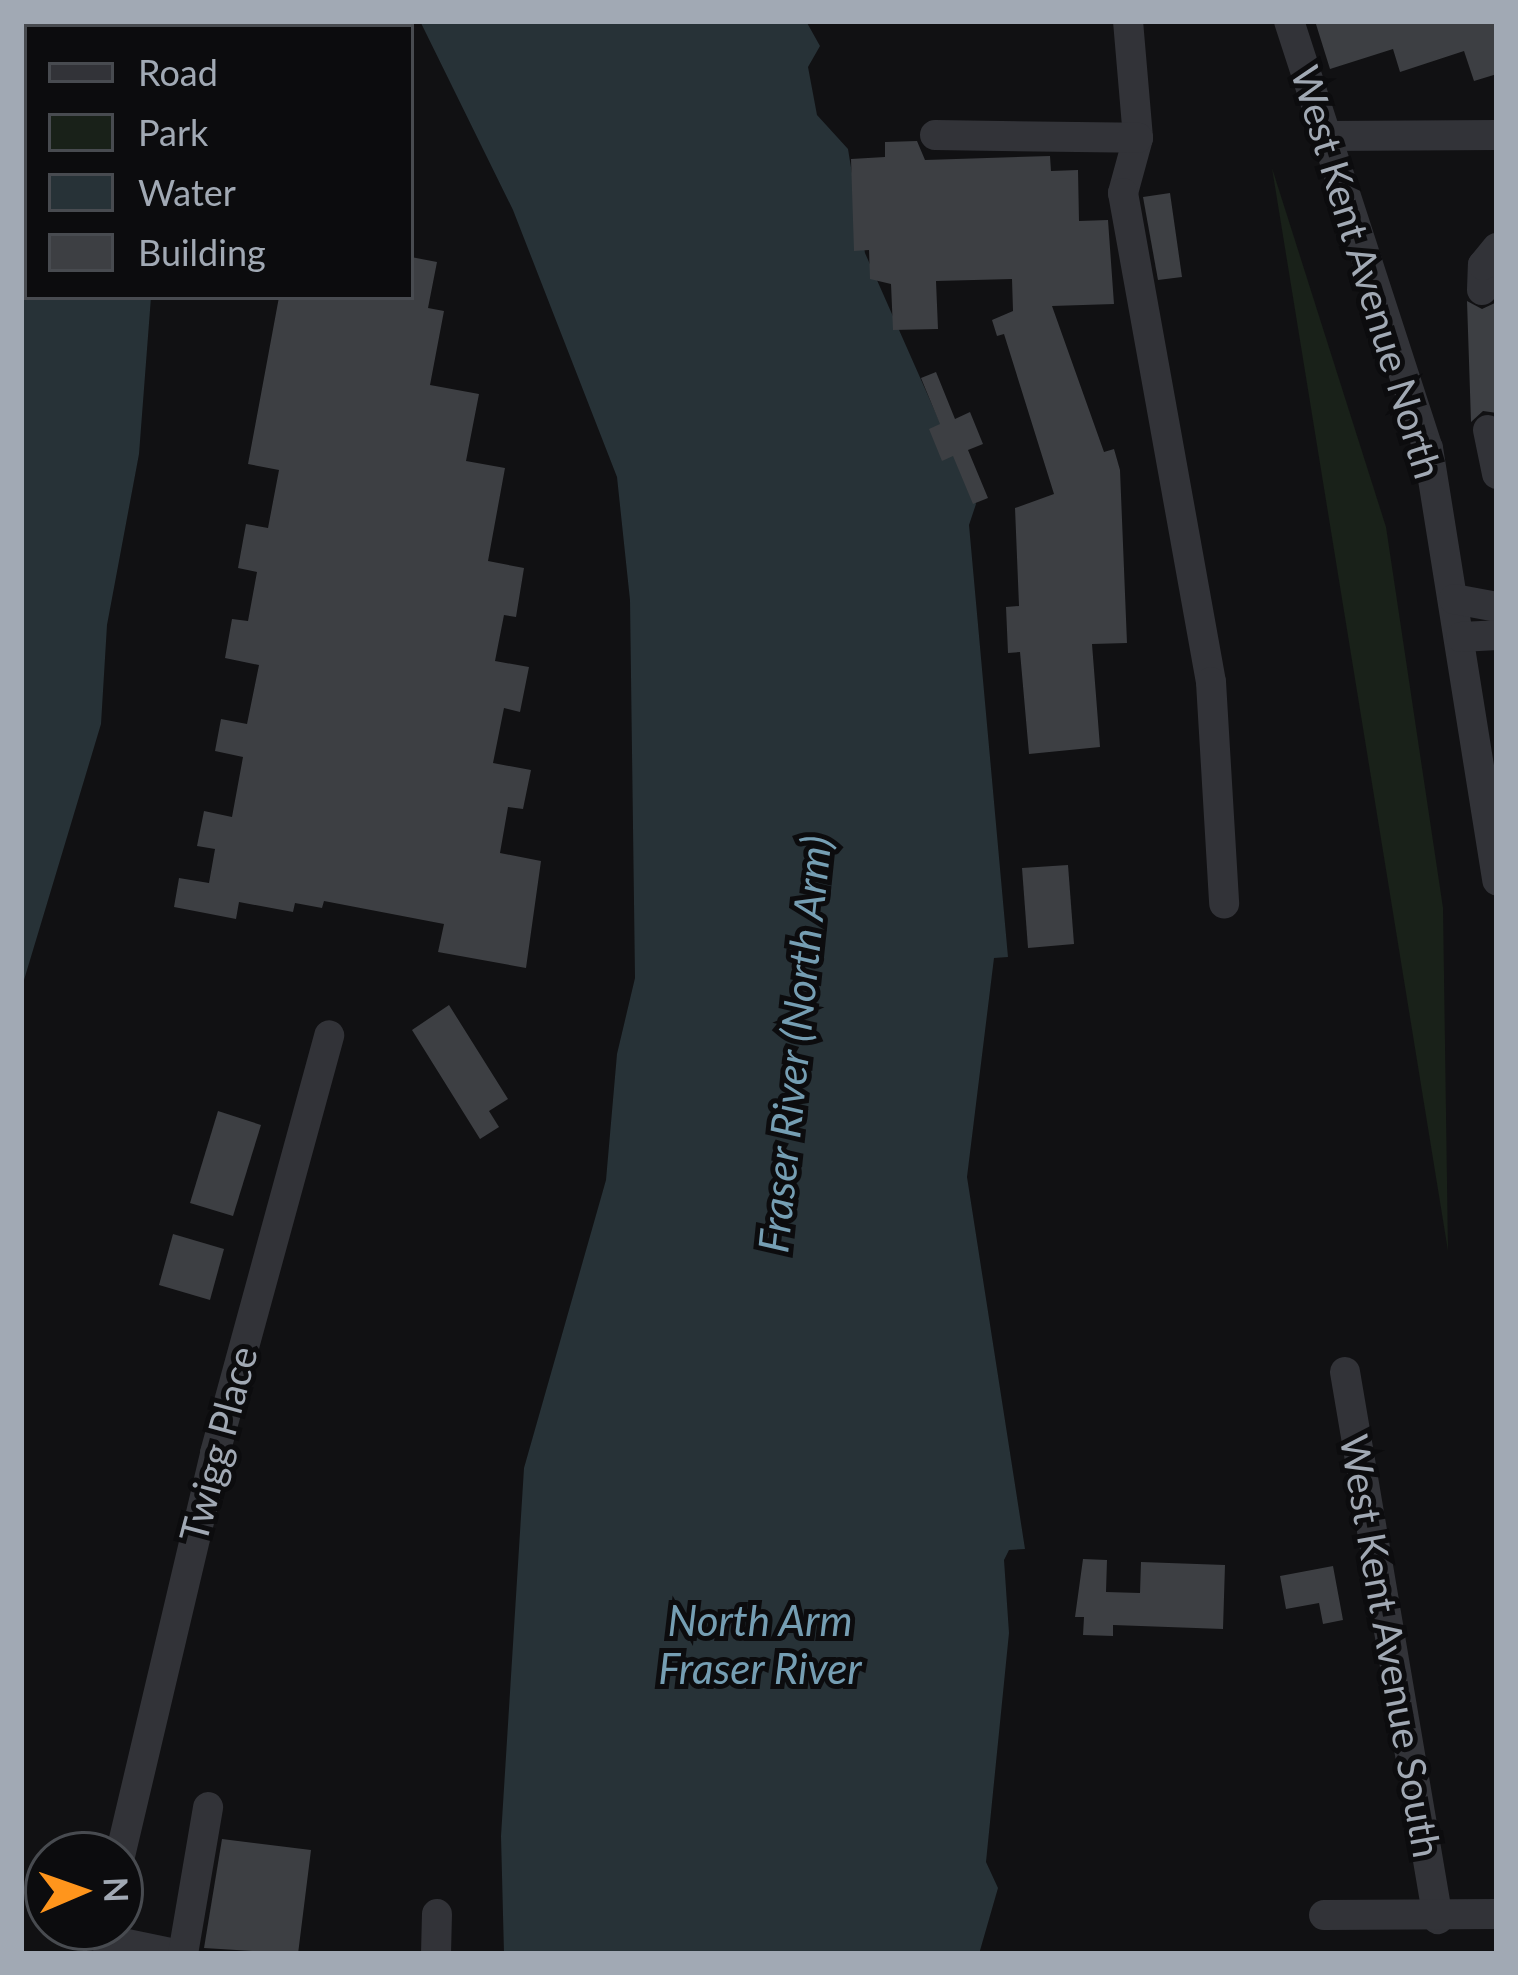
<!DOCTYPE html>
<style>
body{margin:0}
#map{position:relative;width:1518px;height:1975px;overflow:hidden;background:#111113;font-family:Lato,sans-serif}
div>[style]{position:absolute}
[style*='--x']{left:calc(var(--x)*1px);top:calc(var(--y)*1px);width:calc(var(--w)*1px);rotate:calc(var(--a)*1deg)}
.green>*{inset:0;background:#192119}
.water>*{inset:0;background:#273237}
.building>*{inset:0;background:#3d3f43}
.minor>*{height:30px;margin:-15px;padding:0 15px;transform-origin:15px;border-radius:15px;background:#323338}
span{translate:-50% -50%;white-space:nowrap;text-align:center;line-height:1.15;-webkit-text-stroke:10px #0c0c0e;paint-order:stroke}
.street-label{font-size:39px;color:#a1a9b4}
.water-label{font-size:42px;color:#759eb3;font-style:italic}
.frame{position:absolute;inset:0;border:24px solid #a1a9b4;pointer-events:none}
.legend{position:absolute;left:24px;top:24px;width:390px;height:276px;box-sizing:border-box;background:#0c0c0e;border:3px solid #484b50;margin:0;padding:15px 21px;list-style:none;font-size:36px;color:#a1a9b4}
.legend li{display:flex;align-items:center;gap:24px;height:60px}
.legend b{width:60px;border:3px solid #484b50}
.north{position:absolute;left:24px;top:1831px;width:120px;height:120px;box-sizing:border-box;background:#0c0c0e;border:3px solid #484b50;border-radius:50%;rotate:88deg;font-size:33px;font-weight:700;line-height:48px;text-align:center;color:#a1a9b4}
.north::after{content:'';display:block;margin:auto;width:42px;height:54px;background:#ff951c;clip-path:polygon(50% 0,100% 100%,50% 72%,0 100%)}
</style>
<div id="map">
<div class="green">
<i style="clip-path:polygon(1272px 168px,1386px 527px,1443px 908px,1448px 1251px)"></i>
</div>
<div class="water">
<i style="clip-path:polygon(21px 21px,175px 21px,27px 27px,27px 297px,151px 297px,139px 454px,107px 625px,101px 724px,21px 990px)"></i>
<i style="clip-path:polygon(420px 21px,806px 21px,820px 46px,808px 67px,817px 115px,848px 149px,865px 253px,976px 504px,969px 525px,1008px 957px,994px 958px,967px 1177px,1025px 1549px,1009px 1550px,1004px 1560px,1009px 1633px,986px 1862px,998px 1888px,979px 1954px,504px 1954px,501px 1836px,524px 1468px,606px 1180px,617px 1054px,635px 978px,630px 600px,617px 477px,513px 210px)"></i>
</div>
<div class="building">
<i style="clip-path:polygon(1315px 21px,1497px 21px,1497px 74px,1474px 81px,1464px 51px,1400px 72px,1393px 49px,1330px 69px)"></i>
<i style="clip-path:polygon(917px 141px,925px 160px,1050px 156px,1051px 171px,1078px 170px,1079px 221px,1108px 220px,1114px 304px,1052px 306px,1104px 452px,1114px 449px,1120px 470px,1127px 643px,1092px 644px,1100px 747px,1029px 754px,1020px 652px,1008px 653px,1006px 607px,1019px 606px,1015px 508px,1054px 494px,1004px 334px,997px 336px,992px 320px,1013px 311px,1012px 279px,936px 281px,938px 329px,893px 330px,891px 284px,870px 279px,869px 250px,854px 251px,851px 159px,885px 157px,885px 142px)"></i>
<i style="clip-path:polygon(1170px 193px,1182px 277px,1158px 280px,1143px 197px)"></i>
<i style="clip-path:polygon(411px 257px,437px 262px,428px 308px,444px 311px,430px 385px,479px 394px,466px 461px,505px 468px,488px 561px,524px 568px,516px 617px,504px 615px,495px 661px,529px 667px,520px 712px,504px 708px,493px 763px,531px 770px,523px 809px,508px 807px,500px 853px,541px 861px,526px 968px,438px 952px,444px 924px,324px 901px,322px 908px,295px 903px,293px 912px,239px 902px,236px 919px,174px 907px,179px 878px,209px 883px,215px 849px,197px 846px,204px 811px,232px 817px,243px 757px,215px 751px,221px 719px,247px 724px,259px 665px,225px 658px,232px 619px,248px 621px,257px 572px,238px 568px,246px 524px,268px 528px,279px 470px,248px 464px,279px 297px,411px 297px)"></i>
<i style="clip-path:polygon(1467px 301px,1482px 309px,1497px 302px,1497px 413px,1483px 411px,1471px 422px)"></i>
<i style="clip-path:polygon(936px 372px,955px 419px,970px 412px,983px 444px,968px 450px,988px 498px,973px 504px,953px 456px,942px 461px,929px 429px,940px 424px,921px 378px)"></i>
<i style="clip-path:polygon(1068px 865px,1074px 944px,1028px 948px,1022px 868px)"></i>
<i style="clip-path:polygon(449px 1005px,508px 1099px,489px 1111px,499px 1127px,480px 1139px,412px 1030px)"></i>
<i style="clip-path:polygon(218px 1111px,261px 1125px,233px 1216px,190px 1203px)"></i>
<i style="clip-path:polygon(173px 1234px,224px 1249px,210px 1300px,159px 1285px)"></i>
<i style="clip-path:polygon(1083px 1559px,1107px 1560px,1106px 1592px,1140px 1593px,1141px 1562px,1225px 1565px,1223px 1629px,1113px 1625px,1113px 1636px,1083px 1635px,1084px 1617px,1075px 1617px)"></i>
<i style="clip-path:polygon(1333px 1566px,1343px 1620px,1323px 1624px,1319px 1603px,1286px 1609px,1280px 1576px)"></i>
<i style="clip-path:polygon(222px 1839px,311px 1850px,298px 1954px,204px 1948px)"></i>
</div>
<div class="minor">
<i style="--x:1128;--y:21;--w:117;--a:85.1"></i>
<i style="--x:1138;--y:138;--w:57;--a:105.3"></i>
<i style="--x:1123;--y:193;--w:497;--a:79.8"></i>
<i style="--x:1211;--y:682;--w:222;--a:86.6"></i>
<i style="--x:1289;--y:21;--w:449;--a:72"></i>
<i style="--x:1428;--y:448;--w:438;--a:80.9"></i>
<i style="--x:935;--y:135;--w:203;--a:0.8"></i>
<i style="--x:1326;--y:136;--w:171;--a:-0.3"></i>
<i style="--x:1482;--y:290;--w:25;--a:-88"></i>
<i style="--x:1483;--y:265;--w:22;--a:-51"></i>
<i style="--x:1488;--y:430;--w:45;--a:78.4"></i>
<i style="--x:1454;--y:599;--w:44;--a:10.5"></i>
<i style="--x:1461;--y:637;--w:36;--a:-3"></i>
<i style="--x:1345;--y:1372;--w:555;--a:80.35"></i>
<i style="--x:120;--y:1856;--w:414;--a:-76.7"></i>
<i style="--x:215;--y:1453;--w:433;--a:-74.7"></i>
<i style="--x:1324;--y:1915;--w:173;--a:-0.3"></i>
<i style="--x:103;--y:1939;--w:75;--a:11.6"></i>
<i style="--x:183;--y:1954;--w:149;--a:-80.3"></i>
<i style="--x:436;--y:1954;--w:40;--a:-88.6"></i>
</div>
<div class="street-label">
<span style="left:1367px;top:272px;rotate:73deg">West Kent Avenue North</span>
<span style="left:218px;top:1444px;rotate:-75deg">Twigg Place</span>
<span style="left:1391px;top:1646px;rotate:80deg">West Kent Avenue South</span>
</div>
<div class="water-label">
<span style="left:794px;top:1044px;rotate:-84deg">Fraser River (North Arm)</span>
<span style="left:760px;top:1644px">North Arm<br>Fraser River</span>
</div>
<div class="frame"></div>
<ul class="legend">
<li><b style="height:15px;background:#323338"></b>Road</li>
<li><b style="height:33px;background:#192119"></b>Park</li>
<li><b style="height:33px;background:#273237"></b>Water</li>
<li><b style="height:33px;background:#3d3f43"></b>Building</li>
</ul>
<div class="north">N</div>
</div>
